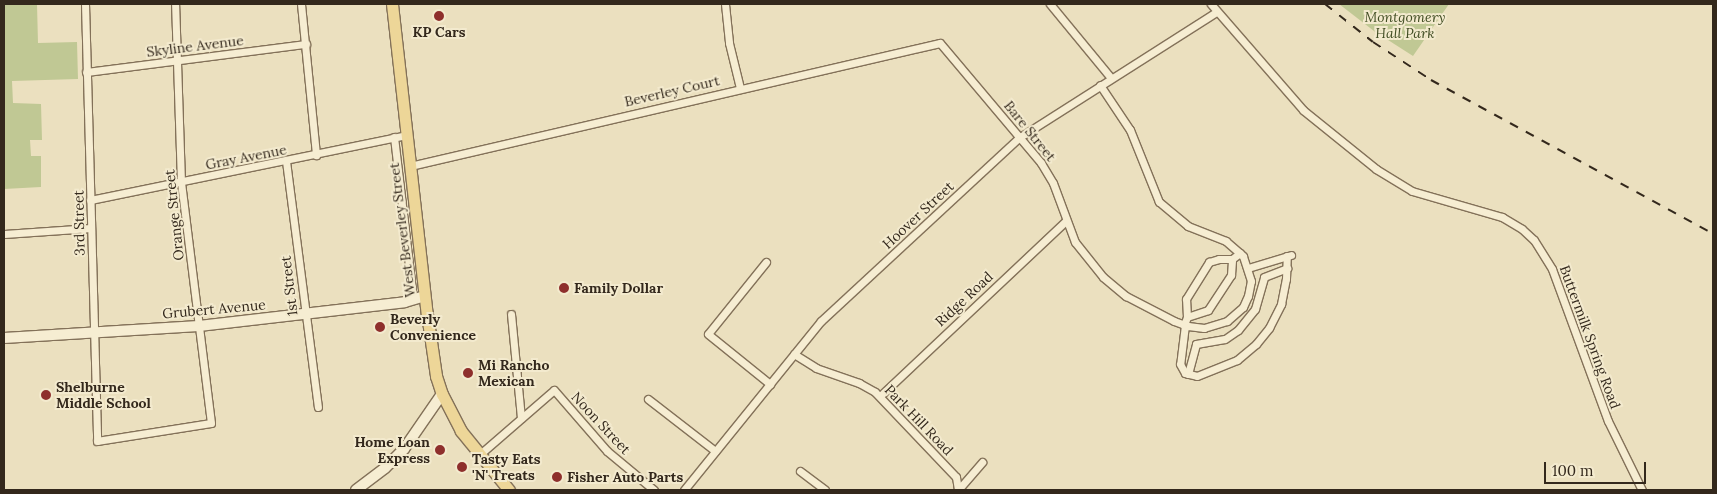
<!DOCTYPE html>
<style>
body{margin:0}
#map{position:relative;width:1717px;height:494px;overflow:hidden;background:#ebe0bf;font-family:Lora,serif}
div>[style]{position:absolute}
[style*='--x']{left:calc(var(--x)*1px);top:calc(var(--y)*1px);width:calc(var(--w)*1px);rotate:calc(var(--a)*1deg)}
.green>*{inset:0;background:#c0c894}
.roads{filter:drop-shadow(1px 0 #837159) drop-shadow(-1px 0 #837159) drop-shadow(0 1px #837159) drop-shadow(0 -1px #837159)}
.street>*{height:7px;margin:-3.5px;padding:0 3.5px;transform-origin:3.5px;border-radius:3.5px;background:#f6edd2}
.secondary>*{height:10px;margin:-5px;padding:0 5px;transform-origin:5px;border-radius:5px;background:#f6edd2}
.primary>*{height:11px;margin:-5.5px;padding:0 5.5px;transform-origin:5.5px;border-radius:5.5px;background:#edd698}
.rail>*{height:2px;margin-top:-1px;transform-origin:0;background:repeating-linear-gradient(90deg,#33281c 0 9px,transparent 0 18px)}
.dots>*{width:14px;height:14px;translate:-50% -50%;box-sizing:border-box;border:2px solid #f3eace;border-radius:50%}
span{translate:-50% -50%;white-space:nowrap;text-align:center;line-height:1.15;-webkit-text-stroke:4px #f3eace;paint-order:stroke}
.park-label{font-size:14px;color:#424e24;font-style:italic}
.poi-label{font-size:14px;color:#33281c;font-weight:700}
.left{translate:0 -50%;text-align:left}
.right{translate:-100% -50%;text-align:right}
.street-label{font-size:14px;color:#33281c}
.frame{position:absolute;inset:0;border:5px solid #33281c;pointer-events:none}
.scale{position:absolute;left:1544px;top:462px;width:102px;height:22px;box-sizing:border-box;border:2px solid #33281c;border-top:0;padding-left:6px;font-size:15px;line-height:18px;white-space:nowrap;color:#33281c;-webkit-text-stroke:4px #f3eace;paint-order:stroke}
</style>
<div id="map">
<div class="green">
<i style="clip-path:polygon(4px 4px,37px 4px,38px 43px,77px 42px,78px 79px,12px 81px,13px 103px,41px 104px,42px 140px,30px 140px,31px 156px,41px 156px,41px 187px,4px 189px)"></i>
<i style="clip-path:polygon(1339px 4px,1449px 4px,1413px 56px,1374px 31px)"></i>
</div>
<div class="roads">
<div class="street">
<i style="--x:85;--y:4;--w:437;--a:88.4"></i>
<i style="--x:97;--y:441;--w:115;--a:-9"></i>
<i style="--x:211;--y:423;--w:243;--a:-97.1"></i>
<i style="--x:181;--y:182;--w:178;--a:-91.9"></i>
<i style="--x:301;--y:4;--w:152;--a:84.3"></i>
<i style="--x:725;--y:4;--w:39;--a:84"></i>
<i style="--x:729;--y:43;--w:46;--a:76.3"></i>
<i style="--x:1050;--y:4;--w:96;--a:50.5"></i>
<i style="--x:1211;--y:4;--w:140;--a:49"></i>
<i style="--x:1303;--y:110;--w:94;--a:38.9"></i>
<i style="--x:1376;--y:169;--w:42;--a:31.4"></i>
<i style="--x:1412;--y:191;--w:94;--a:16.1"></i>
<i style="--x:1502;--y:217;--w:23;--a:31"></i>
<i style="--x:1522;--y:229;--w:16;--a:43"></i>
<i style="--x:1534;--y:240;--w:34;--a:58"></i>
<i style="--x:1552;--y:269;--w:162;--a:69.8"></i>
<i style="--x:1608;--y:421;--w:77;--a:63.8"></i>
<i style="--x:86;--y:72;--w:222;--a:-7.3"></i>
<i style="--x:394;--y:137;--w:163;--a:83.3"></i>
<i style="--x:286;--y:161;--w:248;--a:82.6"></i>
<i style="--x:410;--y:166;--w:544;--a:-13.07"></i>
<i style="--x:940;--y:43;--w:157;--a:49.9"></i>
<i style="--x:1041;--y:163;--w:23;--a:59"></i>
<i style="--x:1053;--y:183;--w:63;--a:69.6"></i>
<i style="--x:1075;--y:242;--w:45;--a:51.3"></i>
<i style="--x:1103;--y:277;--w:30;--a:40"></i>
<i style="--x:1126;--y:296;--w:54;--a:27.5"></i>
<i style="--x:1174;--y:321;--w:15;--a:20"></i>
<i style="--x:1188;--y:326;--w:16;--a:7"></i>
<i style="--x:1204;--y:328;--w:24;--a:-17"></i>
<i style="--x:1227;--y:321;--w:21;--a:-41"></i>
<i style="--x:1243;--y:307;--w:12;--a:-66"></i>
<i style="--x:1248;--y:296;--w:15;--a:-79"></i>
<i style="--x:1251;--y:281;--w:26;--a:-108"></i>
<i style="--x:1243;--y:256;--w:23;--a:-139"></i>
<i style="--x:1226;--y:241;--w:41;--a:-158.5"></i>
<i style="--x:1188;--y:226;--w:38;--a:-140"></i>
<i style="--x:1159;--y:202;--w:78;--a:-111.9"></i>
<i style="--x:1130;--y:130;--w:54;--a:-123.7"></i>
<i style="--x:90;--y:200;--w:323;--a:-11.6"></i>
<i style="--x:4;--y:234;--w:87;--a:-3.9"></i>
<i style="--x:766;--y:262;--w:92;--a:128.9"></i>
<i style="--x:708;--y:334;--w:80;--a:38.9"></i>
<i style="--x:1248;--y:268;--w:45;--a:-16.8"></i>
<i style="--x:511;--y:314;--w:104;--a:84.5"></i>
<i style="--x:1187;--y:317;--w:22;--a:-18"></i>
<i style="--x:1208;--y:310;--w:42;--a:-56.7"></i>
<i style="--x:1231;--y:275;--w:16;--a:-86"></i>
<i style="--x:1184;--y:325;--w:9;--a:-69"></i>
<i style="--x:1187;--y:317;--w:18;--a:-93"></i>
<i style="--x:1186;--y:299;--w:44;--a:-58.1"></i>
<i style="--x:1209;--y:262;--w:10;--a:-17"></i>
<i style="--x:1219;--y:259;--w:13;--a:0"></i>
<i style="--x:1232;--y:259;--w:10;--a:-37"></i>
<i style="--x:1185;--y:325;--w:39;--a:97"></i>
<i style="--x:1180;--y:364;--w:10;--a:61"></i>
<i style="--x:1185;--y:373;--w:12;--a:14"></i>
<i style="--x:1197;--y:376;--w:43;--a:-21.8"></i>
<i style="--x:1237;--y:360;--w:25;--a:-40"></i>
<i style="--x:1256;--y:344;--w:21;--a:-51"></i>
<i style="--x:1269;--y:328;--w:27;--a:-63"></i>
<i style="--x:1281;--y:304;--w:25;--a:-79"></i>
<i style="--x:1286;--y:279;--w:23;--a:-88"></i>
<i style="--x:794;--y:354;--w:26;--a:32"></i>
<i style="--x:816;--y:368;--w:46;--a:19.2"></i>
<i style="--x:859;--y:383;--w:18;--a:29"></i>
<i style="--x:875;--y:392;--w:117;--a:46.4"></i>
<i style="--x:956;--y:477;--w:13;--a:81"></i>
<i style="--x:1188;--y:374;--w:31;--a:-75"></i>
<i style="--x:1196;--y:344;--w:29;--a:-10"></i>
<i style="--x:1225;--y:339;--w:16;--a:-35"></i>
<i style="--x:1238;--y:330;--w:27;--a:-51"></i>
<i style="--x:1255;--y:309;--w:33;--a:-74"></i>
<i style="--x:1264;--y:277;--w:25;--a:-21"></i>
<i style="--x:880;--y:396;--w:255;--a:-43.3"></i>
<i style="--x:648;--y:399;--w:85;--a:37.8"></i>
<i style="--x:479;--y:455;--w:99;--a:-40.9"></i>
<i style="--x:554;--y:390;--w:81;--a:49"></i>
<i style="--x:607;--y:451;--w:61;--a:39.7"></i>
<i style="--x:800;--y:471;--w:31;--a:37"></i>
<i style="--x:684;--y:490;--w:218;--a:-51"></i>
<i style="--x:821;--y:321;--w:271;--a:-42.8"></i>
<i style="--x:1020;--y:137;--w:232;--a:-32.5"></i>
<i style="--x:958;--y:490;--w:37;--a:-49"></i>
</div>
<div class="secondary">
<i style="--x:4;--y:338;--w:195;--a:-3.5"></i>
<i style="--x:199;--y:326;--w:207;--a:-6.6"></i>
<i style="--x:405;--y:302;--w:21;--a:-17"></i>
<i style="--x:356;--y:490;--w:36;--a:-37"></i>
<i style="--x:385;--y:468;--w:27;--a:-45"></i>
<i style="--x:404;--y:449;--w:67;--a:-55.4"></i>
</div>
<div class="primary">
<i style="--x:392;--y:4;--w:312;--a:83.6"></i>
<i style="--x:427;--y:314;--w:63;--a:81.7"></i>
<i style="--x:436;--y:376;--w:19;--a:72"></i>
<i style="--x:442;--y:394;--w:42;--a:62.8"></i>
<i style="--x:461;--y:431;--w:76;--a:50.9"></i>
</div>
</div>
<div class="rail">
<i style="--x:1325;--y:4;--w:61;--a:38.4"></i>
<i style="--x:1373;--y:42;--w:69;--a:33.2"></i>
<i style="--x:1431;--y:80;--w:321;--a:28.6"></i>
</div>
<div class="dots">
<i style="left:439px;top:16px;background:#8e2f2c"></i>
<i style="left:564px;top:288px;background:#8e2f2c"></i>
<i style="left:380px;top:327px;background:#8e2f2c"></i>
<i style="left:468px;top:373px;background:#8e2f2c"></i>
<i style="left:46px;top:395px;background:#8e2f2c"></i>
<i style="left:440px;top:450px;background:#8e2f2c"></i>
<i style="left:462px;top:467px;background:#8e2f2c"></i>
<i style="left:557px;top:477px;background:#8e2f2c"></i>
</div>
<div class="park-label">
<span style="left:1405px;top:25px">Montgomery<br>Hall Park</span>
</div>
<div class="poi-label">
<span style="left:439px;top:32px">KP Cars</span>
<span class="left" style="left:574px;top:288px">Family Dollar</span>
<span class="left" style="left:390px;top:327px">Beverly<br>Convenience</span>
<span class="left" style="left:478px;top:373px">Mi Rancho<br>Mexican</span>
<span class="left" style="left:56px;top:395px">Shelburne<br>Middle School</span>
<span class="right" style="left:430px;top:450px">Home Loan<br>Express</span>
<span class="left" style="left:472px;top:467px">Tasty Eats<br>'N' Treats</span>
<span class="left" style="left:567px;top:477px">Fisher Auto Parts</span>
</div>
<div class="street-label">
<span style="left:195px;top:46px;rotate:-7deg">Skyline Avenue</span>
<span style="left:672px;top:91px;rotate:-13deg">Beverley Court</span>
<span style="left:1030px;top:131px;rotate:51deg">Bare Street</span>
<span style="left:246px;top:157px;rotate:-11deg">Gray Avenue</span>
<span style="left:174px;top:215px;rotate:-96deg">Orange Street</span>
<span style="left:918px;top:215px;rotate:-43deg">Hoover Street</span>
<span style="left:79px;top:223px;rotate:-91deg">3rd Street</span>
<span style="left:402px;top:230px;rotate:-97deg">West Beverley Street</span>
<span style="left:289px;top:286px;rotate:-97deg">1st Street</span>
<span style="left:964px;top:299px;rotate:-43deg">Ridge Road</span>
<span style="left:214px;top:309px;rotate:-5deg">Grubert Avenue</span>
<span style="left:1590px;top:337px;rotate:70deg">Buttermilk Spring Road</span>
<span style="left:919px;top:420px;rotate:46deg">Park Hill Road</span>
<span style="left:601px;top:423px;rotate:47deg">Noon Street</span>
</div>
<div class="frame"></div>
<div class="scale">100 m</div>
</div>
